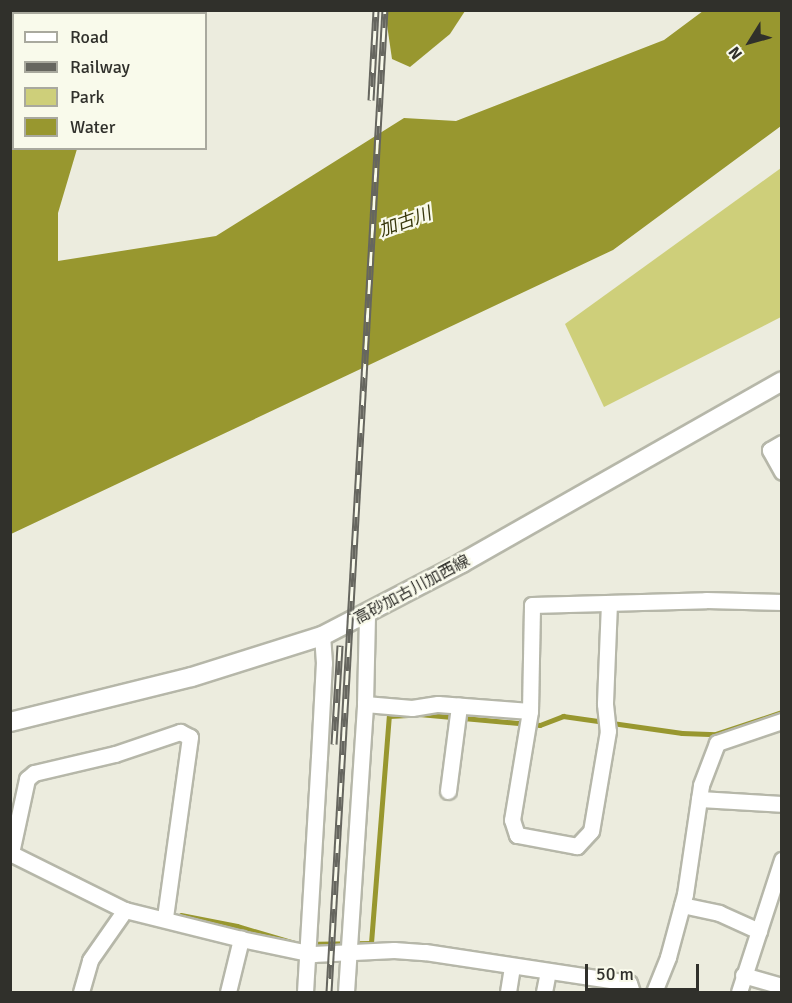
<!DOCTYPE html>
<meta charset="utf-8">
<style>
body{margin:0}
#map{position:relative;width:792px;height:1003px;overflow:hidden;background:#ececde;font-family:Signika,"Noto Sans JP",sans-serif}
div>[style]{position:absolute}
[style*='--x']{left:calc(var(--x)*1px);top:calc(var(--y)*1px);width:calc(var(--w)*1px);rotate:calc(var(--a)*1deg)}
.green>*{inset:0;background:#cecf7a}
.water>*{inset:0;background:#98972f}
.stream>*{height:4.5px;margin:-2.25px;padding:0 2.25px;transform-origin:2.25px;border-radius:2.25px;background:#98972f}
.roads{filter:drop-shadow(2px 0 #b6b7a9) drop-shadow(-2px 0 #b6b7a9) drop-shadow(0 2px #b6b7a9) drop-shadow(0 -2px #b6b7a9)}
.minor>*{height:15px;margin:-7.5px;padding:0 7.5px;transform-origin:7.5px;border-radius:7.5px;background:#fff}
.major>*{height:18px;margin:-9px;padding:0 9px;transform-origin:9px;border-radius:9px;background:#fff}
.rail>*{height:7px;margin-top:-3.5px;transform-origin:0;background:repeating-linear-gradient(90deg,#f9faeb 0 14px,#66665f 0 28px);box-sizing:border-box;border-block:2px solid #66665f}
span{translate:-50% -50%;white-space:nowrap;text-align:center;line-height:1.15;-webkit-text-stroke:4.5px #f9faeb;paint-order:stroke}
.street-label{font-size:16px;color:#30302b}
.water-label{font-size:18px;color:#38380c;font-style:italic}
.frame{position:absolute;inset:0;border:12px solid #30302b;pointer-events:none}
.legend{position:absolute;left:12px;top:12px;width:195px;height:138px;box-sizing:border-box;background:#f9faeb;border:2px solid #a9a99e;margin:0;padding:8px 10px;list-style:none;font-size:18px;color:#30302b}
.legend li{display:flex;align-items:center;gap:12px;height:30px}
.legend b{width:30px;border:2px solid #a9a99e}
.north{position:absolute;left:720px;top:12px;width:60px;height:60px;-webkit-text-stroke:4px #f9faeb;paint-order:stroke;rotate:233deg;font-size:16px;font-weight:700;line-height:24px;text-align:center;color:#30302b}
.north::after{content:'';display:block;margin:auto;width:21px;height:27px;background:#30302b;clip-path:polygon(50% 0,100% 100%,50% 72%,0 100%)}
.scale{position:absolute;left:585px;top:964px;width:114px;height:27px;box-sizing:border-box;border:3px solid #30302b;border-top:0;padding-left:8px;font-size:18px;line-height:21px;white-space:nowrap;color:#30302b;-webkit-text-stroke:4px #f9faeb;paint-order:stroke}
</style>
<div id="map">
<div class="green">
<i style="clip-path:polygon(781px 168px,781px 317px,604px 407px,565px 324px)"></i>
</div>
<div class="water">
<i style="clip-path:polygon(10px 11px,191px 11px,190px 14px,14px 14px,14px 148px,77px 149px,58px 213px,58px 261px,216px 236px,404px 118px,456px 121px,664px 40px,703px 11px,781px 11px,781px 126px,613px 250px,11px 534px)"></i>
<i style="clip-path:polygon(385px 11px,385px 10px,465px 11px,450px 34px,410px 67px,392px 59px)"></i>
</div>
<div class="stream">
<i style="--x:419;--y:714;--w:121;--a:5.2"></i>
<i style="--x:540;--y:725;--w:25;--a:-21"></i>
<i style="--x:563;--y:716;--w:120;--a:8.1"></i>
<i style="--x:682;--y:733;--w:34;--a:2"></i>
<i style="--x:716;--y:734;--w:70;--a:-18.4"></i>
<i style="--x:30;--y:856;--w:54;--a:25.1"></i>
<i style="--x:181;--y:915;--w:57;--a:11.1"></i>
<i style="--x:237;--y:926;--w:64;--a:16.4"></i>
<i style="--x:298;--y:944;--w:73;--a:-0.8"></i>
<i style="--x:371;--y:943;--w:228;--a:-85.5"></i>
<i style="--x:389;--y:716;--w:19;--a:-3"></i>
</div>
<div class="roads">
<div class="minor">
<i style="--x:782;--y:443;--w:14;--a:150"></i>
<i style="--x:770;--y:450;--w:25;--a:61"></i>
<i style="--x:609;--y:603;--w:101;--a:92.3"></i>
<i style="--x:605;--y:704;--w:27;--a:84"></i>
<i style="--x:608;--y:731;--w:101;--a:99.6"></i>
<i style="--x:591;--y:831;--w:21;--a:133"></i>
<i style="--x:577;--y:846;--w:61;--a:-169.6"></i>
<i style="--x:517;--y:835;--w:16;--a:-108"></i>
<i style="--x:512;--y:820;--w:110;--a:-80.6"></i>
<i style="--x:530;--y:711;--w:106;--a:-88.9"></i>
<i style="--x:532;--y:605;--w:174;--a:-1.6"></i>
<i style="--x:706;--y:600;--w:76;--a:1.5"></i>
<i style="--x:365;--y:704;--w:47;--a:4.9"></i>
<i style="--x:412;--y:708;--w:26;--a:-9"></i>
<i style="--x:438;--y:704;--w:92;--a:4.4"></i>
<i style="--x:448;--y:791;--w:86;--a:-82.6"></i>
<i style="--x:699;--y:799;--w:83;--a:3.4"></i>
<i style="--x:10;--y:853;--w:128;--a:26.4"></i>
<i style="--x:125;--y:910;--w:120;--a:14"></i>
<i style="--x:241;--y:939;--w:74;--a:11.8"></i>
<i style="--x:313;--y:954;--w:81;--a:-2.8"></i>
<i style="--x:394;--y:950;--w:31;--a:4"></i>
<i style="--x:425;--y:952;--w:206;--a:8.6"></i>
<i style="--x:629;--y:983;--w:9;--a:72"></i>
<i style="--x:11;--y:853;--w:76;--a:-77.8"></i>
<i style="--x:27;--y:779;--w:9;--a:-41"></i>
<i style="--x:34;--y:773;--w:83;--a:-13.2"></i>
<i style="--x:115;--y:754;--w:69;--a:-18.7"></i>
<i style="--x:180;--y:732;--w:11;--a:27"></i>
<i style="--x:190;--y:737;--w:183;--a:97.9"></i>
<i style="--x:682;--y:905;--w:38;--a:12"></i>
<i style="--x:719;--y:913;--w:44;--a:24.2"></i>
<i style="--x:743;--y:975;--w:41;--a:15.8"></i>
<i style="--x:81;--y:992;--w:33;--a:-74"></i>
<i style="--x:90;--y:960;--w:61;--a:-55"></i>
<i style="--x:228;--y:992;--w:55;--a:-76.2"></i>
<i style="--x:305;--y:992;--w:235;--a:-86.6"></i>
<i style="--x:319;--y:757;--w:94;--a:-87"></i>
<i style="--x:324;--y:663;--w:27;--a:-94"></i>
<i style="--x:346;--y:992;--w:289;--a:-86.2"></i>
<i style="--x:365;--y:704;--w:89;--a:-88.7"></i>
<i style="--x:508;--y:992;--w:26;--a:-81"></i>
<i style="--x:544;--y:992;--w:21;--a:-79"></i>
<i style="--x:654;--y:992;--w:38;--a:-68"></i>
<i style="--x:668;--y:957;--w:65;--a:-74.9"></i>
<i style="--x:685;--y:894;--w:110;--a:-81.6"></i>
<i style="--x:701;--y:785;--w:45;--a:-69.1"></i>
<i style="--x:717;--y:743;--w:69;--a:-18.7"></i>
<i style="--x:739;--y:992;--w:139;--a:-72"></i>
</div>
<div class="major">
<i style="--x:10;--y:722;--w:187;--a:-13.9"></i>
<i style="--x:192;--y:677;--w:136;--a:-17.5"></i>
<i style="--x:322;--y:636;--w:158;--a:-27.5"></i>
<i style="--x:462;--y:563;--w:368;--a:-29.6"></i>
</div>
</div>
<div class="rail">
<i style="--x:371;--y:100;--w:90;--a:-86.8"></i>
<i style="--x:334;--y:744;--w:99;--a:-86.5"></i>
<i style="--x:329;--y:992;--w:984;--a:-86.74"></i>
</div>
<div class="street-label">
<span style="left:412px;top:590px;rotate:-28deg">高砂加古川加西線</span>
</div>
<div class="water-label">
<span style="left:405px;top:222px;rotate:-20deg">加古川</span>
</div>
<div class="frame"></div>
<ul class="legend">
<li><b style="height:8px;background:#fff"></b>Road</li>
<li><b style="height:8px;background:#66665f"></b>Railway</li>
<li><b style="height:16px;background:#cecf7a"></b>Park</li>
<li><b style="height:16px;background:#98972f"></b>Water</li>
</ul>
<div class="north">N</div>
<div class="scale">50 m</div>
</div>
